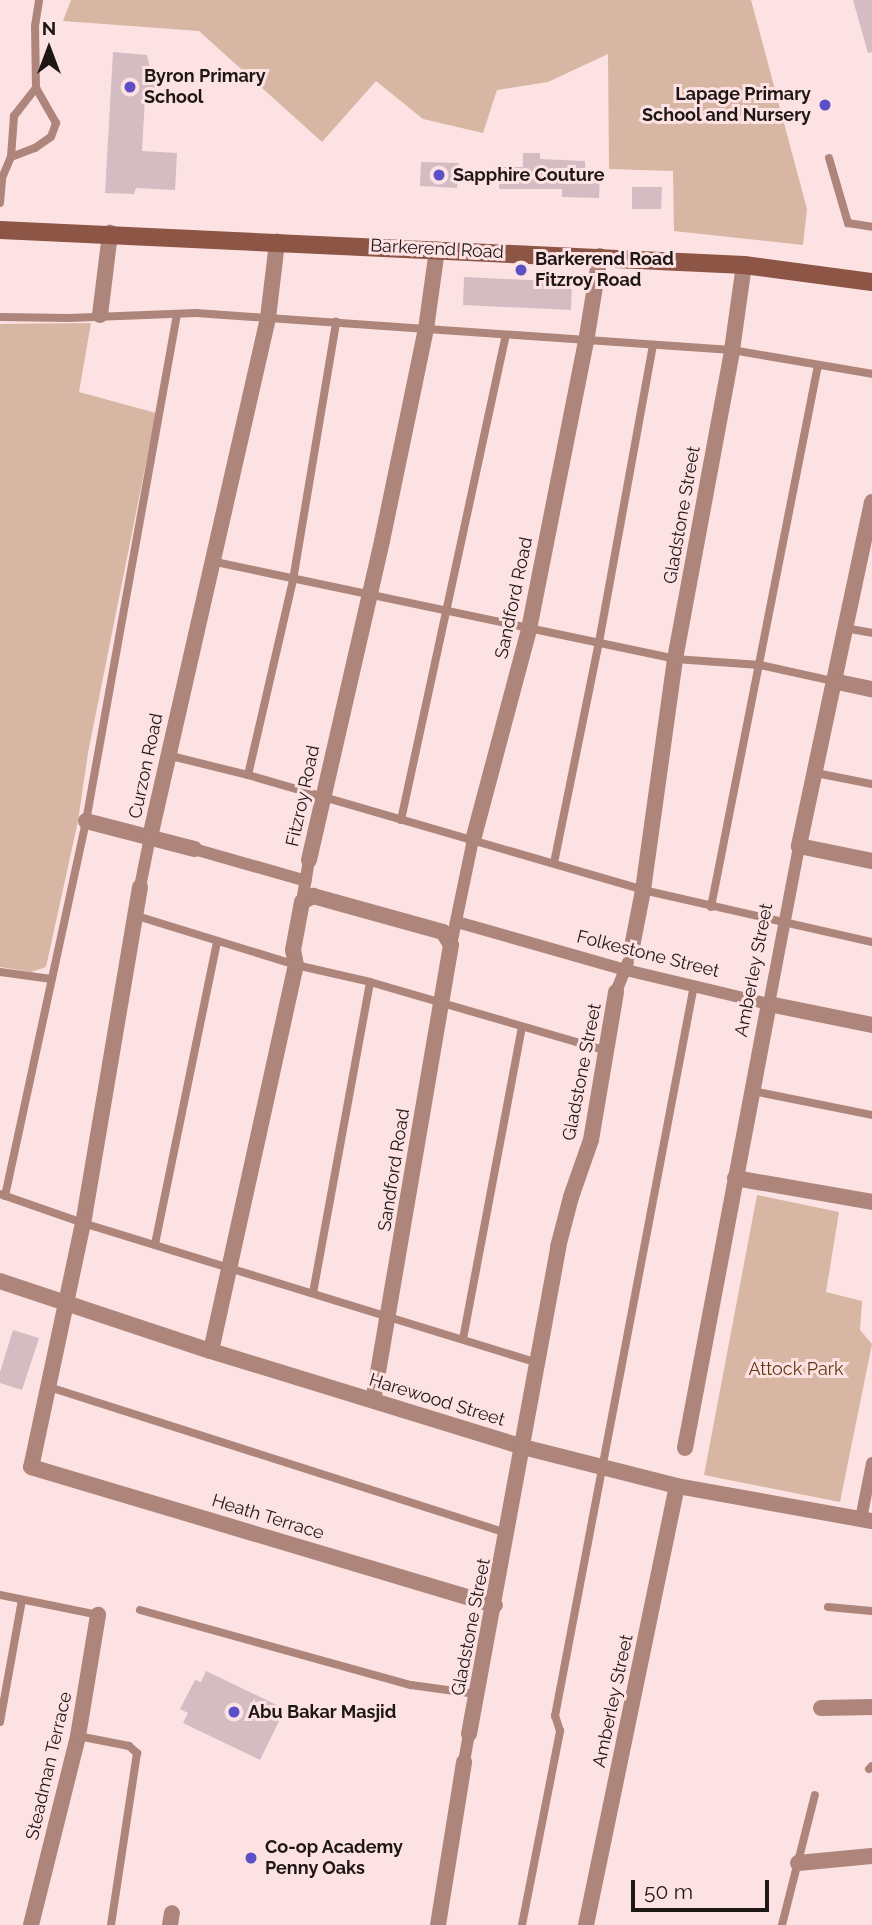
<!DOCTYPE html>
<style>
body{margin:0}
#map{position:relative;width:872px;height:1925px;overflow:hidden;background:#fce2e2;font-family:Raleway,sans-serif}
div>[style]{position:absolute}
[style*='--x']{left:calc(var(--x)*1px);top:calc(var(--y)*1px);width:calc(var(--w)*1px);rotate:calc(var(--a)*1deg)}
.green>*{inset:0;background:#d7b7a3}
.building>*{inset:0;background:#d4bcc3}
.service>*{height:8px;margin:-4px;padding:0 4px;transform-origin:4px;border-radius:4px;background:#ad857a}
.pedestrian>*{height:12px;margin:-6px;padding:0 6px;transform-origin:6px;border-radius:6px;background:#ad857a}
.minor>*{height:16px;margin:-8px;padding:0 8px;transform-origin:8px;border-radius:8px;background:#ad857a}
.secondary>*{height:18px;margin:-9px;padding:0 9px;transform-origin:9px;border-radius:9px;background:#8d5546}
.dots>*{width:19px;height:19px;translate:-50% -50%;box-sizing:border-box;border:4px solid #fce2e2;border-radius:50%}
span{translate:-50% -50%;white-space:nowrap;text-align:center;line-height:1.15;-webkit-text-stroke:6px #fce2e2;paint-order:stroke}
.poi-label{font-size:18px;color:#1f1616;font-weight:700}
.left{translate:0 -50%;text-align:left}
.right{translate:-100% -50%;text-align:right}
.street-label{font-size:18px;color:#1f1616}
.park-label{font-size:18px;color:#65350d}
.north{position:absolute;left:14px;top:14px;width:70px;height:70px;-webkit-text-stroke:5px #fce2e2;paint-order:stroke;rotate:0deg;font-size:19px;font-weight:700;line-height:28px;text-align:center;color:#1f1616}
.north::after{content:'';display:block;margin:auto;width:24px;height:32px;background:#1f1616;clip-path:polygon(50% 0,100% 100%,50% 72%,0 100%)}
.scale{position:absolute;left:631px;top:1880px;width:138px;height:32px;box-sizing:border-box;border:4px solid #1f1616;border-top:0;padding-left:9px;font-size:21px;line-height:24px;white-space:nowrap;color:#1f1616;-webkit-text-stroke:5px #fce2e2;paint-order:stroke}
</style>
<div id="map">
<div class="green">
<i style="clip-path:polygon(71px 0,751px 0,807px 209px,803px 245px,674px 231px,673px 171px,609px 169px,608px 54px,548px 82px,497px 90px,483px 133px,423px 119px,376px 81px,322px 142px,199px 31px,63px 21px)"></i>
<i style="clip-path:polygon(91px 323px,79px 392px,156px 413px,88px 753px,78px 821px,46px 967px,31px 972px,0 967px,0 324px)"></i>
<i style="clip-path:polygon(757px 1195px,839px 1212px,826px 1292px,862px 1301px,860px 1330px,872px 1344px,840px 1502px,704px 1475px)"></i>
</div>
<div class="building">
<i style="clip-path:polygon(853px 0,872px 0,872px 52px,868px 53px)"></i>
<i style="clip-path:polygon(113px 52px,147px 55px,150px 68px,156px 70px,154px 98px,145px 97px,142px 151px,177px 153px,175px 190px,136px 188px,134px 194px,105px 193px)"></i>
<i style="clip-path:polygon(523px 153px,540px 153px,540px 159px,585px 161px,585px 171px,600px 171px,599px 198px,562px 197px,562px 189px,499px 189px,499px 167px,523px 167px)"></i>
<i style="clip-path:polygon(421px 162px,459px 163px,457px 188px,420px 186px)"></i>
<i style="clip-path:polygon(632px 187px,662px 187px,661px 209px,632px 209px)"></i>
<i style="clip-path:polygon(464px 277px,572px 282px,571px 310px,463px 305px)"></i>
<i style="clip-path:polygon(13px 1330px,39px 1338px,22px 1390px,0 1383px,0 1372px)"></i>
<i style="clip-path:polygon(206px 1671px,285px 1709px,260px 1760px,183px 1723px,188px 1713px,180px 1709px,195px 1680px,201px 1682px)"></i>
</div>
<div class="service">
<i style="--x:11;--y:157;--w:26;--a:-21"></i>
<i style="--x:35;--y:148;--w:19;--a:-35"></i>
<i style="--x:51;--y:137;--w:15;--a:-70"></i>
<i style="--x:56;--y:123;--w:40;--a:-119.7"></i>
<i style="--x:829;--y:158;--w:68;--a:73.7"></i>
<i style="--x:848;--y:223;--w:24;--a:9"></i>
<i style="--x:0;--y:203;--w:25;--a:-85"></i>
<i style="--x:2;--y:178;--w:23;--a:-67"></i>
<i style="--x:11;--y:157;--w:41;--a:-85.8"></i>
<i style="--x:14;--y:116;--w:36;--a:-52"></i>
<i style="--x:36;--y:88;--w:62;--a:-90.9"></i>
<i style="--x:35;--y:26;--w:26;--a:-81"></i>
<i style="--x:0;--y:317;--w:69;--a:0.8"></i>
<i style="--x:69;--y:318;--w:127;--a:-2.3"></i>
<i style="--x:196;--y:313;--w:537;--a:3.95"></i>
<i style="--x:732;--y:350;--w:142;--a:9.7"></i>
<i style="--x:211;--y:561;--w:474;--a:11.9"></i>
<i style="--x:675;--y:659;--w:85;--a:4"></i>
<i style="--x:760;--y:665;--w:75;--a:12.4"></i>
<i style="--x:845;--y:628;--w:27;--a:10"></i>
<i style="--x:167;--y:755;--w:83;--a:13.9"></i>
<i style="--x:248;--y:775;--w:411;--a:16.2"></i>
<i style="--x:643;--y:890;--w:235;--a:12.8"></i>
<i style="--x:816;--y:773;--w:57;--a:11.1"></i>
<i style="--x:248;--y:775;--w:200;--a:-77"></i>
<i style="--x:293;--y:580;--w:262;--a:-80.5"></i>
<i style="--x:401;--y:820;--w:495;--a:-77.8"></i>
<i style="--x:554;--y:863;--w:226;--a:-78.5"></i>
<i style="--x:599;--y:642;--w:302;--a:-79.7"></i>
<i style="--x:711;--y:907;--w:552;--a:-78.83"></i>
<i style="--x:137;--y:916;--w:166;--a:17.1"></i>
<i style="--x:296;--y:965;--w:76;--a:12.9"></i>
<i style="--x:370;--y:982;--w:244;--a:16.2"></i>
<i style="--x:0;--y:972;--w:52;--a:7.7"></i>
<i style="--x:753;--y:1091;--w:121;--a:11.4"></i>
<i style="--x:0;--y:1194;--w:88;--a:19.3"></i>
<i style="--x:83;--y:1223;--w:476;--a:17.1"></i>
<i style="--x:5;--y:1196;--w:384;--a:-77.8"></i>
<i style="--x:86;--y:821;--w:515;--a:-79.82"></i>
<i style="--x:155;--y:1244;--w:308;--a:-78.4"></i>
<i style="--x:313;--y:1293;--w:316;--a:-79.6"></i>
<i style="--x:463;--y:1339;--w:317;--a:-79.3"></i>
<i style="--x:49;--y:1387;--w:481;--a:17.7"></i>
<i style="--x:0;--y:1595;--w:100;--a:11.5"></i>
<i style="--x:828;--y:1607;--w:44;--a:5.2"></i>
<i style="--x:140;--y:1610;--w:281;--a:15.5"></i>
<i style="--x:411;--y:1685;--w:66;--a:7.9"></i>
<i style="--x:0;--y:1722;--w:124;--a:-79.8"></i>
<i style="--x:78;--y:1736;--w:52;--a:11.1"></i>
<i style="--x:129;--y:1746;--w:11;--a:41"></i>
<i style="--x:137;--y:1753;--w:174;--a:98.6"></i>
<i style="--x:869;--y:1769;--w:4;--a:-45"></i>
<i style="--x:522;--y:1925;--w:198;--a:-78.9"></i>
<i style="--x:560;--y:1731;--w:16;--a:-108"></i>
<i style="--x:555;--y:1716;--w:744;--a:-79.23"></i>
<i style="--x:782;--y:1925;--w:134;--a:-75.8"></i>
</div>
<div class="pedestrian">
<i style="--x:194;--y:849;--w:116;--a:15.9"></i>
<i style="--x:140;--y:887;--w:51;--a:-78.7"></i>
<i style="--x:302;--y:902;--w:43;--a:-80.5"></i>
<i style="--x:457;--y:922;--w:176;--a:15.9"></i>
<i style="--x:626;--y:970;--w:147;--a:13.4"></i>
<i style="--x:769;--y:1004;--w:161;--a:-79.2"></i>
<i style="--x:451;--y:945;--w:107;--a:-78.2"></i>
<i style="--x:616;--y:992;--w:32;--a:-68"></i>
<i style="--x:861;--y:1519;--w:57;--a:-78.9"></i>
<i style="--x:464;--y:1762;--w:28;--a:-80"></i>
</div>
<div class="minor">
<i style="--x:100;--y:315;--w:83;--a:-83"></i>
<i style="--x:872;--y:502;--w:352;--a:102"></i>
<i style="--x:799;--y:846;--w:75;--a:11.6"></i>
<i style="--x:833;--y:681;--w:40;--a:12"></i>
<i style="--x:86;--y:821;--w:112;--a:14.5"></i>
<i style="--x:150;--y:837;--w:532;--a:-77.19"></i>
<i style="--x:268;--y:318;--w:77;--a:-83.2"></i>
<i style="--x:473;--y:840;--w:218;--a:-75.1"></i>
<i style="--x:529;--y:629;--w:293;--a:-78.8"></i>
<i style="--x:586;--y:342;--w:87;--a:-80.8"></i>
<i style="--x:309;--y:860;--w:327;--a:-77.1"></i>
<i style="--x:382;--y:541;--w:217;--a:-78.3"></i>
<i style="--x:426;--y:329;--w:80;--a:-82.1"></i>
<i style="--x:140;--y:887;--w:341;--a:99.6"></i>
<i style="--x:83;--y:1223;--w:249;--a:102"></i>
<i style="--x:31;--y:1467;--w:484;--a:16.6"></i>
<i style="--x:631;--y:952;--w:63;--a:-79"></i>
<i style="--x:643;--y:890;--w:233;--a:-82.1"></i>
<i style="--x:675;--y:659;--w:314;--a:-79.5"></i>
<i style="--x:732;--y:350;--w:86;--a:-82"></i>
<i style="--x:735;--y:1178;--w:139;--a:9.9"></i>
<i style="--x:0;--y:1281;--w:222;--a:18.4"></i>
<i style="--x:211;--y:1351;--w:326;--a:17.1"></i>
<i style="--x:523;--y:1447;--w:159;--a:14.2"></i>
<i style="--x:677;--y:1486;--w:198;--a:10.2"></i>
<i style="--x:211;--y:1351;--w:395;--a:-77.6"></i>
<i style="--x:296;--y:965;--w:15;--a:-101"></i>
<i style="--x:293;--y:950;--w:49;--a:-79.4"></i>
<i style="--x:302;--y:902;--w:13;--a:-29"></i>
<i style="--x:313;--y:896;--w:135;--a:15.5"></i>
<i style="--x:443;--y:932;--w:15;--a:58"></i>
<i style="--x:451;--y:945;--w:461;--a:99.7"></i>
<i style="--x:685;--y:1448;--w:452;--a:-79.3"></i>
<i style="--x:769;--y:1004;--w:105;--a:11.5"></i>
<i style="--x:821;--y:1708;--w:51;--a:-1.1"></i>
<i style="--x:469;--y:1734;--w:495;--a:-79.6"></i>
<i style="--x:558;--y:1247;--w:52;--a:-75.4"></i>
<i style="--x:571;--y:1197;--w:60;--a:-70.7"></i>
<i style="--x:591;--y:1140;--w:150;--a:-80.4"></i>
<i style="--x:798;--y:1863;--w:74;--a:-5.4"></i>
<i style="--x:31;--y:1925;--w:195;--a:-76"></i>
<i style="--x:78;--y:1736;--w:123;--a:-80.6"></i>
<i style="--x:170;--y:1925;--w:12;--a:-81"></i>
<i style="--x:438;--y:1925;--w:165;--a:-80.9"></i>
<i style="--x:586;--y:1925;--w:448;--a:-78.3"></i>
</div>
<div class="secondary">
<i style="--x:0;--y:230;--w:745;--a:2.69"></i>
<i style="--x:744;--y:265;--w:129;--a:7.6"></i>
</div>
<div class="dots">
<i style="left:130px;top:87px;background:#5c4fc7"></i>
<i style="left:825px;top:105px;background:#5c4fc7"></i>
<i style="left:439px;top:175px;background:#5c4fc7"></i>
<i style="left:521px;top:270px;background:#5c4fc7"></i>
<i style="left:234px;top:1712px;background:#5c4fc7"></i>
<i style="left:251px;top:1858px;background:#5c4fc7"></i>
</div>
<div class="poi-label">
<span class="left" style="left:144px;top:87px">Byron Primary<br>School</span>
<span class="right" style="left:811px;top:105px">Lapage Primary<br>School and Nursery</span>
<span class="left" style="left:453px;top:175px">Sapphire Couture</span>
<span class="left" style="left:535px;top:270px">Barkerend Road<br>Fitzroy Road</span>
<span class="left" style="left:248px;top:1712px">Abu Bakar Masjid</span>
<span class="left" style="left:265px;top:1858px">Co-op Academy<br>Penny Oaks</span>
</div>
<div class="street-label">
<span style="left:437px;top:249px;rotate:3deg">Barkerend Road</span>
<span style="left:682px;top:515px;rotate:-80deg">Gladstone Street</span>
<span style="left:514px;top:598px;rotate:-78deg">Sandford Road</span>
<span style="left:146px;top:766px;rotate:-78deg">Curzon Road</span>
<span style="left:303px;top:796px;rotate:-78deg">Fitzroy Road</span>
<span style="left:648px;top:954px;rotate:14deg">Folkestone Street</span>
<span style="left:754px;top:970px;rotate:-79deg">Amberley Street</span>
<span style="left:582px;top:1072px;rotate:-79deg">Gladstone Street</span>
<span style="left:394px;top:1170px;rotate:-81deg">Sandford Road</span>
<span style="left:437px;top:1400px;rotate:17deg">Harewood Street</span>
<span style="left:268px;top:1517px;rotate:17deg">Heath Terrace</span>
<span style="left:471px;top:1627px;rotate:-79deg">Gladstone Street</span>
<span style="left:613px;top:1701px;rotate:-78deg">Amberley Street</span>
<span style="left:49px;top:1766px;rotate:-77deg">Steadman Terrace</span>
</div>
<div class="park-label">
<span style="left:796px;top:1369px">Attock Park</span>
</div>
<div class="north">N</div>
<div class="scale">50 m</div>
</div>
